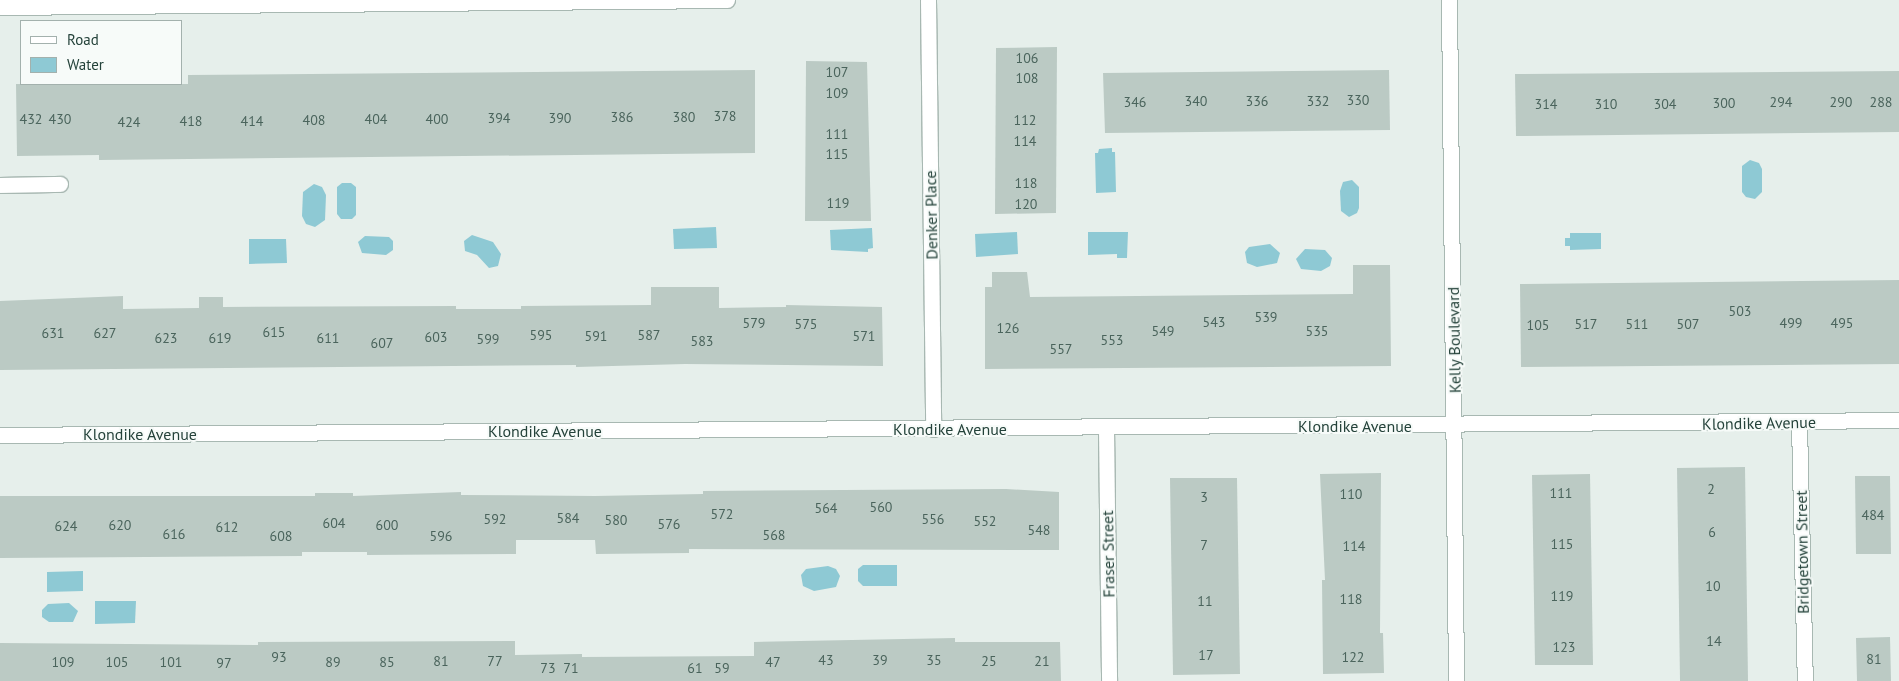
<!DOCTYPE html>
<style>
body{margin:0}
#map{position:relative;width:1899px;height:681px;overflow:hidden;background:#e6efeb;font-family:"PT Sans",sans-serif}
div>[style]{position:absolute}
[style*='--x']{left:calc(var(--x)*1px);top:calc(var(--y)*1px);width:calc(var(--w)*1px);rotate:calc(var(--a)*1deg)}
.water>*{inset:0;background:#8ec9d4}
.building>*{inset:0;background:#bbcac4}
.roads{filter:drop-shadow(1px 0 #a8b8b2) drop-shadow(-1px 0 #a8b8b2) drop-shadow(0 1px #a8b8b2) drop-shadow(0 -1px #a8b8b2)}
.minor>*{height:15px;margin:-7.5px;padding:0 7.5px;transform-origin:7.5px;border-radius:7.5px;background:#fff}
span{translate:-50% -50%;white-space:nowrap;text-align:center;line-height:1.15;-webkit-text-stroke:4px #f7fbf9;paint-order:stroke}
.number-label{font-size:14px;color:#4a645c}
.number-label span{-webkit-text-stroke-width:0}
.street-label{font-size:16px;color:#24423a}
.legend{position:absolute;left:20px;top:20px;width:162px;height:65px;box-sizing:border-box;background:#f7fbf9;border:1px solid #a3b1ad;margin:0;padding:6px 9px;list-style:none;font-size:15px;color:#24423a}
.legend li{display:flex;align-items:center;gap:10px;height:25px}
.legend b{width:25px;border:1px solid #a3b1ad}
</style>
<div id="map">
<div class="water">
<i style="clip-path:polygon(1112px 148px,1112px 152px,1115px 152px,1116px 192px,1096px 193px,1095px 153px,1098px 153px,1099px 149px)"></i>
<i style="clip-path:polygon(1750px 160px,1759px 163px,1762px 169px,1762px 192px,1755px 199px,1746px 197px,1742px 192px,1742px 166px)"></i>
<i style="clip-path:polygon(1352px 180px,1359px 187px,1359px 208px,1357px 213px,1349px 217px,1341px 211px,1340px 191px,1343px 182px)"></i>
<i style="clip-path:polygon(342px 183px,351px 183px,356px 187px,356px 215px,352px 219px,341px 219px,337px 214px,337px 187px)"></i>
<i style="clip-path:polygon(314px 184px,322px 187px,326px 195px,325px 220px,315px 227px,306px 224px,302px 216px,303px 192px)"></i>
<i style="clip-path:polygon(716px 227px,717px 248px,674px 249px,673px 229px)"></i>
<i style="clip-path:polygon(872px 228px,873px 248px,868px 249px,868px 252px,831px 250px,830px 230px)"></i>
<i style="clip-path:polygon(1017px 232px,1018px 254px,976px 257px,975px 234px)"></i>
<i style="clip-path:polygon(1088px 232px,1128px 232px,1127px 258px,1117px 258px,1117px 254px,1088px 255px)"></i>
<i style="clip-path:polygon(1570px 233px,1601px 233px,1601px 249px,1570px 250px,1570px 246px,1565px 246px,1565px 238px,1570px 238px)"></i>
<i style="clip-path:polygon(472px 235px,493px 242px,501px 254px,498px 266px,489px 268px,477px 255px,465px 251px,464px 241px)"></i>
<i style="clip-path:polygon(365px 236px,389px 237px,393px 241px,393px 250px,386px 255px,362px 253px,358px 242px)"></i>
<i style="clip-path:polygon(249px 239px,286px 239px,287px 263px,249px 264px)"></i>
<i style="clip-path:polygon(1270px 244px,1280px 253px,1277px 263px,1257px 267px,1247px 263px,1245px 252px,1249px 247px)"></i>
<i style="clip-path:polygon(1305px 249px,1325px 250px,1332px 258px,1330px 266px,1321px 271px,1301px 269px,1296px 259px)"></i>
<i style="clip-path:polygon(863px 565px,897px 565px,897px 586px,863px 586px,858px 581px,858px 569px)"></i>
<i style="clip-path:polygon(828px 566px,836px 569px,840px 576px,836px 587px,814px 591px,803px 586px,801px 575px,806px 569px)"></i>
<i style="clip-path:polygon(83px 571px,83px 591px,47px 592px,47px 572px)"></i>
<i style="clip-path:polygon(95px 601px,136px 601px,135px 623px,95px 624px)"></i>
<i style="clip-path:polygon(69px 603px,78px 611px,73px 622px,49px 622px,42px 617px,42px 610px,48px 604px)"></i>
</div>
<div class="building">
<i style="clip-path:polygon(1057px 47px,1056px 213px,995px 214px,996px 48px)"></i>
<i style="clip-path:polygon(806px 61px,867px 62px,871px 221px,805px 221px)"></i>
<i style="clip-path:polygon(755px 70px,755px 153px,99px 160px,99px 155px,17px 156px,16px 84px,188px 84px,188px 75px)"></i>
<i style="clip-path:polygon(1389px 70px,1390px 130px,1105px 133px,1103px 73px)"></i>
<i style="clip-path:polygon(1899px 71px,1899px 132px,1516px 136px,1515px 74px)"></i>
<i style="clip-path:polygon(1353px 265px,1390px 265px,1391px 366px,985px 369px,985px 287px,992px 287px,992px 272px,1027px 272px,1030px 297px,1353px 294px)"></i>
<i style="clip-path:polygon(1899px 280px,1899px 364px,1521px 367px,1520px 284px)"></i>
<i style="clip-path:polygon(651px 287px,719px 287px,719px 308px,786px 307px,786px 305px,882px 307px,883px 366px,685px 364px,576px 367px,576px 365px,0 370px,0 301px,123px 296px,123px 309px,199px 308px,199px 297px,223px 297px,223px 307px,456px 306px,456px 309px,521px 309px,521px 306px,651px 305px)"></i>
<i style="clip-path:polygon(1745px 467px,1748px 681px,1680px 681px,1677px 468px)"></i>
<i style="clip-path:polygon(1381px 473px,1380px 633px,1383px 633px,1384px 673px,1323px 674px,1322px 580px,1325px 580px,1320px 474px)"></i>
<i style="clip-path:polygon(1590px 474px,1593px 665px,1535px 665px,1532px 475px)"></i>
<i style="clip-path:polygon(1855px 476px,1890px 476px,1891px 554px,1856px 554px)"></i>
<i style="clip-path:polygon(1170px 478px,1237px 478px,1240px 674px,1173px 675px)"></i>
<i style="clip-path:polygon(1006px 489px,1059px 492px,1059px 550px,689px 549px,689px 553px,596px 554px,595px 540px,516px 540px,516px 554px,367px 555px,367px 552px,302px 552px,302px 556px,0 558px,0 496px,315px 496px,315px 493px,353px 493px,353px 496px,461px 492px,461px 495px,595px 496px,703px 494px,703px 491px)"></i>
<i style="clip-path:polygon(1890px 637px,1891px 681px,1857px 681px,1856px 638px)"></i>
<i style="clip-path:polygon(955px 638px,955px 642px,1060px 642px,1061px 681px,0 681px,0 643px,258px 645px,258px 642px,515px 641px,515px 655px,582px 654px,582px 657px,754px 656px,754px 642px)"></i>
</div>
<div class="roads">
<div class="minor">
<i style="--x:928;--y:0;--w:429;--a:89.3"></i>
<i style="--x:1449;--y:0;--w:681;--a:89.41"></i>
<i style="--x:0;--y:7;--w:727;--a:-0.55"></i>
<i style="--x:0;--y:185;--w:60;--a:-1"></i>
<i style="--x:1799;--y:423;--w:258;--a:88.7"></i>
<i style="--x:1106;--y:428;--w:253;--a:89.3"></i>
<i style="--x:0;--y:435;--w:1899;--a:-0.45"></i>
</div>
</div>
<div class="number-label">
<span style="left:1027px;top:58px">106</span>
<span style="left:837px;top:72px">107</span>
<span style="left:1027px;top:78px">108</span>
<span style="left:837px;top:93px">109</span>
<span style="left:1358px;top:100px">330</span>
<span style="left:1196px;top:101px">340</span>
<span style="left:1257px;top:101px">336</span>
<span style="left:1318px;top:101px">332</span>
<span style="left:1135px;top:102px">346</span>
<span style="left:1781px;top:102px">294</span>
<span style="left:1841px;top:102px">290</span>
<span style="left:1881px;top:102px">288</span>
<span style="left:1724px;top:103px">300</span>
<span style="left:1546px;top:104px">314</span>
<span style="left:1606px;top:104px">310</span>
<span style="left:1665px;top:104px">304</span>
<span style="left:725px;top:116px">378</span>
<span style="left:622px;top:117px">386</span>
<span style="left:684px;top:117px">380</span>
<span style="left:499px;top:118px">394</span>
<span style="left:560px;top:118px">390</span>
<span style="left:31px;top:119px">432</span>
<span style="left:60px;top:119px">430</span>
<span style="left:376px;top:119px">404</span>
<span style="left:437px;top:119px">400</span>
<span style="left:314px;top:120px">408</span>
<span style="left:1025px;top:120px">112</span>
<span style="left:191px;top:121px">418</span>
<span style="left:252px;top:121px">414</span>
<span style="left:129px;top:122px">424</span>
<span style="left:837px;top:134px">111</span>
<span style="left:1025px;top:141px">114</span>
<span style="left:837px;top:154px">115</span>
<span style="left:1026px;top:183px">118</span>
<span style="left:838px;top:203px">119</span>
<span style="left:1026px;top:204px">120</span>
<span style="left:1740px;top:311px">503</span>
<span style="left:1266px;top:317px">539</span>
<span style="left:1214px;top:322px">543</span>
<span style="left:754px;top:323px">579</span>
<span style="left:1791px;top:323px">499</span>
<span style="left:1842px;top:323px">495</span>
<span style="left:806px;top:324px">575</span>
<span style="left:1586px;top:324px">517</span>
<span style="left:1637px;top:324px">511</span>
<span style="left:1688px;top:324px">507</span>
<span style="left:1538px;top:325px">105</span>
<span style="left:1008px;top:328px">126</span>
<span style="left:1163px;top:331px">549</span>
<span style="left:1317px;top:331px">535</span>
<span style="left:274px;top:332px">615</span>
<span style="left:53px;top:333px">631</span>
<span style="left:105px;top:333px">627</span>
<span style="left:541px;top:335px">595</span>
<span style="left:649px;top:335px">587</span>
<span style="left:596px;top:336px">591</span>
<span style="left:864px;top:336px">571</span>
<span style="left:436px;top:337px">603</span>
<span style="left:166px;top:338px">623</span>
<span style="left:220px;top:338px">619</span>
<span style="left:328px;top:338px">611</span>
<span style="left:488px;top:339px">599</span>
<span style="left:1112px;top:340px">553</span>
<span style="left:702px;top:341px">583</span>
<span style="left:382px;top:343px">607</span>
<span style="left:1061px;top:349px">557</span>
<span style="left:1711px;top:489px">2</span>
<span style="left:1561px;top:493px">111</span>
<span style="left:1351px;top:494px">110</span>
<span style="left:1204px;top:497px">3</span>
<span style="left:881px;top:507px">560</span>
<span style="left:826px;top:508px">564</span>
<span style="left:722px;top:514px">572</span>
<span style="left:1873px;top:515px">484</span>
<span style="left:568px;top:518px">584</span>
<span style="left:495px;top:519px">592</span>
<span style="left:933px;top:519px">556</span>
<span style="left:616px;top:520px">580</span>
<span style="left:985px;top:521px">552</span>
<span style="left:334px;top:523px">604</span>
<span style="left:669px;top:524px">576</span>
<span style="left:120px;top:525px">620</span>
<span style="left:387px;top:525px">600</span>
<span style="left:66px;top:526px">624</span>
<span style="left:227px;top:527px">612</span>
<span style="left:1039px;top:530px">548</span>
<span style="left:1712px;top:532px">6</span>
<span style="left:174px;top:534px">616</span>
<span style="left:774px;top:535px">568</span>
<span style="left:281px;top:536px">608</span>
<span style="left:441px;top:536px">596</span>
<span style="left:1562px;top:544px">115</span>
<span style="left:1204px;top:545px">7</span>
<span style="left:1354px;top:546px">114</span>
<span style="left:1713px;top:586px">10</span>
<span style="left:1562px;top:596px">119</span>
<span style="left:1351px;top:599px">118</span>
<span style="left:1205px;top:601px">11</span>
<span style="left:1714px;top:641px">14</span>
<span style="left:1564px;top:647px">123</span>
<span style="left:1206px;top:655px">17</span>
<span style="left:279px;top:657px">93</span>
<span style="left:1353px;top:657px">122</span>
<span style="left:1874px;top:659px">81</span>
<span style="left:826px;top:660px">43</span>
<span style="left:880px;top:660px">39</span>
<span style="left:934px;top:660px">35</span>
<span style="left:441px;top:661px">81</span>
<span style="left:495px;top:661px">77</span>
<span style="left:989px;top:661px">25</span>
<span style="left:1042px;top:661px">21</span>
<span style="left:63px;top:662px">109</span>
<span style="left:117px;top:662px">105</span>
<span style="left:171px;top:662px">101</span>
<span style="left:333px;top:662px">89</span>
<span style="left:387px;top:662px">85</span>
<span style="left:773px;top:662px">47</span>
<span style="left:224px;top:663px">97</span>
<span style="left:548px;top:668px">73</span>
<span style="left:571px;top:668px">71</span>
<span style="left:695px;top:668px">61</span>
<span style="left:722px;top:668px">59</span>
</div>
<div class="street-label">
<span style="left:931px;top:215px;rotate:-91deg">Denker Place</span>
<span style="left:1454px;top:340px;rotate:-91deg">Kelly Boulevard</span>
<span style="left:1759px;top:423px;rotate:-1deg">Klondike Avenue</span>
<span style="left:1355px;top:426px">Klondike Avenue</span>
<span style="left:950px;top:429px">Klondike Avenue</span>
<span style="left:545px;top:431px">Klondike Avenue</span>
<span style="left:140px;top:434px">Klondike Avenue</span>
<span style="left:1802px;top:552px;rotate:-91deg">Bridgetown Street</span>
<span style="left:1108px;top:554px;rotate:-91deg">Fraser Street</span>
</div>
<ul class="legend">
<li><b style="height:6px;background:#fff"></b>Road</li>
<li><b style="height:14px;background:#8ec9d4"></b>Water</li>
</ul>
</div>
